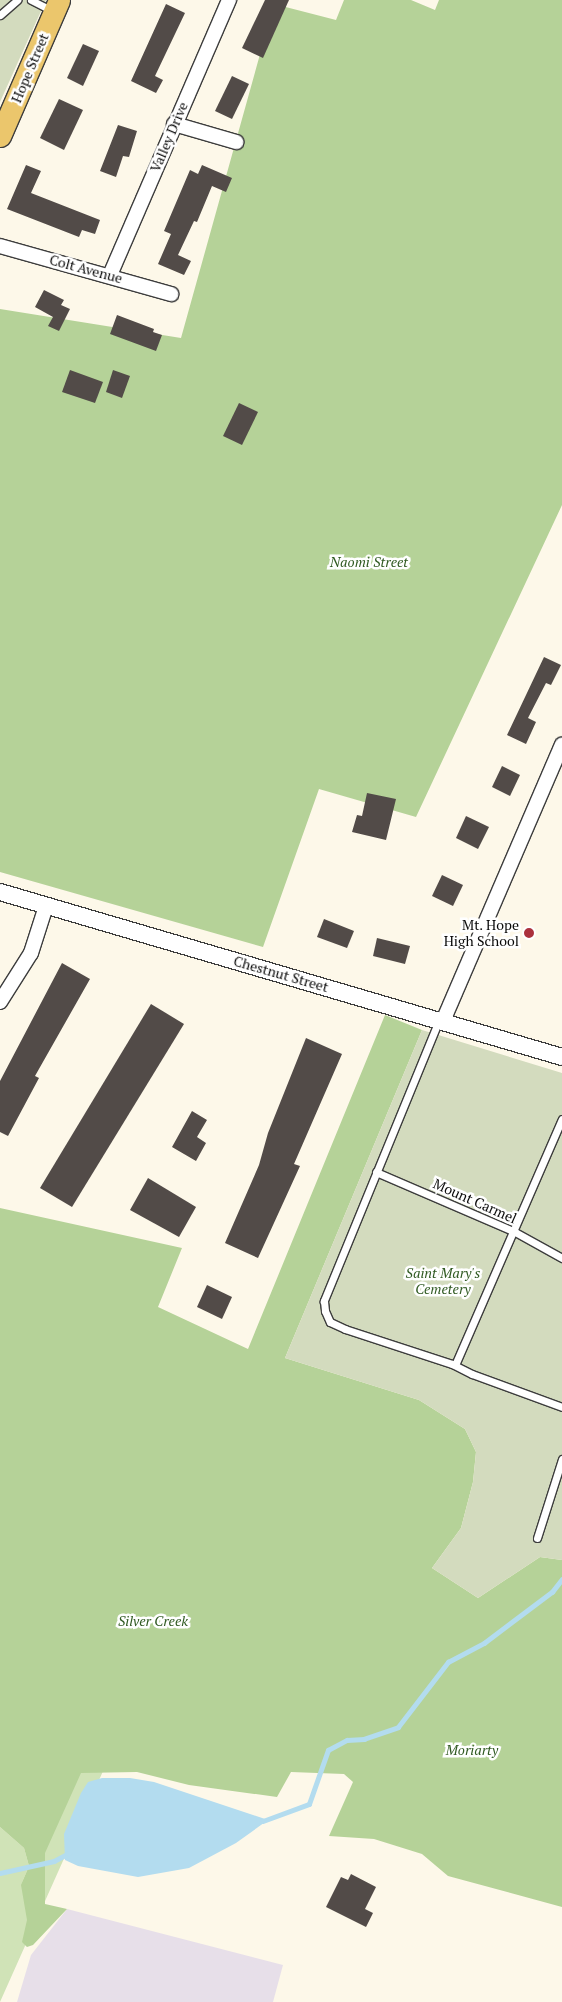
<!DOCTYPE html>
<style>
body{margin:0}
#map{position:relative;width:562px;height:2002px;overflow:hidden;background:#fdf8e9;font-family:"PT Serif",serif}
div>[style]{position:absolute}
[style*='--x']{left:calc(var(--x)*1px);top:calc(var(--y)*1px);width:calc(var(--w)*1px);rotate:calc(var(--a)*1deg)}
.industrial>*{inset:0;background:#e7dfe9}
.green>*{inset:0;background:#d0e3b7}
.forest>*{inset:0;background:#b5d298}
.cemetery>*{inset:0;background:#d3dbbe}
.water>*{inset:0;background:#b3dcef}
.stream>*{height:4.5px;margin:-2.25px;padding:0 2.25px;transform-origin:2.25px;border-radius:2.25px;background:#b3dcef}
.building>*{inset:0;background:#524b48}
.roads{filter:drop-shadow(1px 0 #3d3d3d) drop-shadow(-1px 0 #3d3d3d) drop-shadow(0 1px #3d3d3d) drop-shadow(0 -1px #3d3d3d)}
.service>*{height:7px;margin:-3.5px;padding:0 3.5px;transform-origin:3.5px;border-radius:3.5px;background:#fff}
.minor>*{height:14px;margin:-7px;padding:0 7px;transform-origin:7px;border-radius:7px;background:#fff}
.tertiary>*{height:16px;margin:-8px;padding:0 8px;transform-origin:8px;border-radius:8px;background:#fff}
.primary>*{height:21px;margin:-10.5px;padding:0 10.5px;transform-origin:10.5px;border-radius:10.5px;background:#ebc66c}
.dots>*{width:14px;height:14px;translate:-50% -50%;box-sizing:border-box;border:2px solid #fff;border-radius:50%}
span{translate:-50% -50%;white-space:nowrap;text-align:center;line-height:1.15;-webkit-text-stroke:5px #fff;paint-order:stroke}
.street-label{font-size:14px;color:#0a0a0a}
.park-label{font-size:14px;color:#305a22;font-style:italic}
.poi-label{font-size:14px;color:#0a0a0a}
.right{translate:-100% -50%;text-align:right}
</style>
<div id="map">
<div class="industrial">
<i style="clip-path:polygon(67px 1909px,283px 1965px,273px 2002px,17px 2002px,31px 1955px)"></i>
</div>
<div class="green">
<i style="clip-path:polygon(120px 1678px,112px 1751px,0 2002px,0 1827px,24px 1848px,29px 1866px,21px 1885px)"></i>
</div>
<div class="forest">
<i style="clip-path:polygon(344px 0,411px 0,435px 10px,439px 0,562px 0,562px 505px,416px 817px,319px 789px,263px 947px,0 872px,0 309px,181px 338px,274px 4px,336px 20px)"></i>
<i style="clip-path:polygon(385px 1015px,422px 1030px,285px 1358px,419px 1400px,465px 1429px,476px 1452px,473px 1482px,461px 1528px,432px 1568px,478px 1598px,540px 1557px,562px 1560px,562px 1907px,448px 1876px,422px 1854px,374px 1839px,329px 1836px,353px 1782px,344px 1774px,291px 1772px,277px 1797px,189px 1785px,137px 1772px,81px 1773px,45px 1853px,45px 1904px,67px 1909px,33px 1945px,27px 1947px,22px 1942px,27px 1920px,21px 1885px,29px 1866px,24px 1848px,0 1827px,0 1208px,182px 1248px,158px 1307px,248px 1349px)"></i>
</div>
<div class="cemetery">
<i style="clip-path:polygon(0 0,46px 0,0 102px)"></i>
<i style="clip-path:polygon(422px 1030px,562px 1073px,562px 1560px,540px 1557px,478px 1598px,432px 1568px,461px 1528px,473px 1482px,476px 1452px,465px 1429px,419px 1400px,285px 1358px)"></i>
</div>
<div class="water">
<i style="clip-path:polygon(102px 1778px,130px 1778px,154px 1782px,268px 1820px,236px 1843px,189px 1868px,138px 1877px,78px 1866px,65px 1860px,64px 1834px,81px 1793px,88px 1782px)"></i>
</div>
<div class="stream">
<i style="--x:263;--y:1821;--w:49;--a:-20.3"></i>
<i style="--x:309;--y:1804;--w:57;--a:-70.6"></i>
<i style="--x:328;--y:1750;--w:21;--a:-28"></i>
<i style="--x:347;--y:1740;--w:17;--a:-3"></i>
<i style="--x:364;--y:1739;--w:36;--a:-19"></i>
<i style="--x:398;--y:1727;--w:82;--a:-52.4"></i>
<i style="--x:448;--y:1662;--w:41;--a:-27.8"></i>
<i style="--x:484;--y:1643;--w:85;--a:-36.9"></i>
<i style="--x:552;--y:1592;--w:16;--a:-52"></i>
<i style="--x:0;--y:1873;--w:55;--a:-12.5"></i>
<i style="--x:54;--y:1861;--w:17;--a:-28"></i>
</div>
<div class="building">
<i style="clip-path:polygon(265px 0,289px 0,263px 58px,242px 48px)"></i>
<i style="clip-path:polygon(166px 4px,185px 13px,155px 76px,163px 80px,156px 93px,131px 81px)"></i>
<i style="clip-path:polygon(83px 44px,99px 51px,83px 86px,67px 78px)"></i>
<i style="clip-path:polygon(232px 76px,249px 84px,232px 119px,215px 111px)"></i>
<i style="clip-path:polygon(59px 99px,83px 110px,64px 150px,40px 138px)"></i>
<i style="clip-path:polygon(118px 125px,137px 131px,129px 157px,123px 156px,116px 177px,100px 171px)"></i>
<i style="clip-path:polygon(26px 165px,41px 171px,31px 193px,100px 220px,95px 234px,82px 230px,79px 237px,7px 209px)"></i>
<i style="clip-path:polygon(202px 165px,232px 178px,226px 192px,212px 186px,197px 222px,194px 221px,178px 255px,191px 261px,184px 275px,158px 264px,171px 234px,164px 231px,190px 170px,198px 174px)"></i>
<i style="clip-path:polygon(44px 290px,64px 300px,61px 305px,70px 309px,59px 331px,48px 326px,53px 317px,35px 307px)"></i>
<i style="clip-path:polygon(117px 315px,154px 329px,153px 332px,162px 335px,156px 351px,110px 334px)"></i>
<i style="clip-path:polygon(70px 370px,103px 382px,95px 403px,62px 392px)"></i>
<i style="clip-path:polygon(113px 370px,130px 376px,122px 398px,106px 392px)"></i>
<i style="clip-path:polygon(239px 403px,258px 412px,242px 445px,223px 436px)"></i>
<i style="clip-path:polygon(544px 657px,561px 665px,551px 685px,546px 683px,528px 718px,536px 722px,526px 744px,507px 735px)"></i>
<i style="clip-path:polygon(502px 766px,520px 775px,510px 796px,492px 787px)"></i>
<i style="clip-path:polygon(367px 793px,396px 799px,386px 840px,352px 832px,357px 815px,362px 816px)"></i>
<i style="clip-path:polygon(466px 816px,489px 827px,478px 849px,456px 838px)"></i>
<i style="clip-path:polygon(442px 875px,463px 885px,453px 906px,432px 896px)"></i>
<i style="clip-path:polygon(324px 919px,354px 931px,347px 948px,317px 937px)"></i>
<i style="clip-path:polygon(377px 938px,410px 946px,405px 964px,373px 956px)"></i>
<i style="clip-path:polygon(62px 963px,90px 979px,35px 1076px,39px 1078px,8px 1136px,0 1132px,0 1081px)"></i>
<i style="clip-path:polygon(151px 1004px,184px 1024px,72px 1207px,40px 1188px)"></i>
<i style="clip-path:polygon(306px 1038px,342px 1054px,294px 1164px,300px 1166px,258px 1258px,225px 1243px,259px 1165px,268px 1133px)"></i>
<i style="clip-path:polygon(192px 1111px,207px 1120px,197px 1137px,206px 1143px,196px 1161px,172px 1147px)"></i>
<i style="clip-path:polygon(148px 1178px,196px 1207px,179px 1237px,130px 1210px)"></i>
<i style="clip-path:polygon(207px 1285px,232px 1297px,222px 1319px,197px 1307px)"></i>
<i style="clip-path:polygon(351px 1874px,376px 1887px,365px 1909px,373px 1913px,366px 1927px,326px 1907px,341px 1877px,348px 1880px)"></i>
</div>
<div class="roads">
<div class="service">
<i style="--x:31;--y:0;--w:22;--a:27"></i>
<i style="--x:0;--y:15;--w:23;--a:-41"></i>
<i style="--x:439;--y:1020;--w:304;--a:112.3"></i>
<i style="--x:324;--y:1301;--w:10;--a:84"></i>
<i style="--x:325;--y:1311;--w:12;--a:66"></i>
<i style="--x:330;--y:1322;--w:17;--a:25"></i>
<i style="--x:345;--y:1329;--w:113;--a:18.1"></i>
<i style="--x:452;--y:1364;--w:22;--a:27"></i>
<i style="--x:472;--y:1374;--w:96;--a:20.1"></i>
<i style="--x:376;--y:1172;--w:151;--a:23.3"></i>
<i style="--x:515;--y:1232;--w:54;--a:29"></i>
<i style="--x:455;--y:1365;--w:268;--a:-66.5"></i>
<i style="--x:537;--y:1538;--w:83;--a:-72.4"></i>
</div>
<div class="minor">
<i style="--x:174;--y:124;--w:65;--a:16.2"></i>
<i style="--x:0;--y:246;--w:178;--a:15.7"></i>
<i style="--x:110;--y:275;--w:300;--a:-66.6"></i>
<i style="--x:0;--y:1002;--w:58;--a:-57.7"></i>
<i style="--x:31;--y:953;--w:49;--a:-72.3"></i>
<i style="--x:443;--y:1021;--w:301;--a:-66.7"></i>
</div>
<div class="tertiary">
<i style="--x:0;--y:892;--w:586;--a:16.36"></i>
</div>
<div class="primary">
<i style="--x:0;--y:136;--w:148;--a:-66.5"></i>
</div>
</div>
<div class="dots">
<i style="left:529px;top:933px;background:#ab313d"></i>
</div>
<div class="street-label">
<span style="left:30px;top:68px;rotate:-67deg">Hope Street</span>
<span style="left:169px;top:137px;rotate:-67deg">Valley Drive</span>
<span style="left:86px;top:269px;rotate:15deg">Colt Avenue</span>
<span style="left:281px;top:974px;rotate:16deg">Chestnut Street</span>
<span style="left:475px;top:1201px;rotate:24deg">Mount Carmel</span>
</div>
<div class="park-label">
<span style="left:369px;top:562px">Naomi Street</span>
<span style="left:443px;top:1281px">Saint Mary's<br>Cemetery</span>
<span style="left:153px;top:1621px">Silver Creek</span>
<span style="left:472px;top:1750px">Moriarty</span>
</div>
<div class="poi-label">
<span class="right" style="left:519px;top:933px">Mt. Hope<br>High School</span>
</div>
</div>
